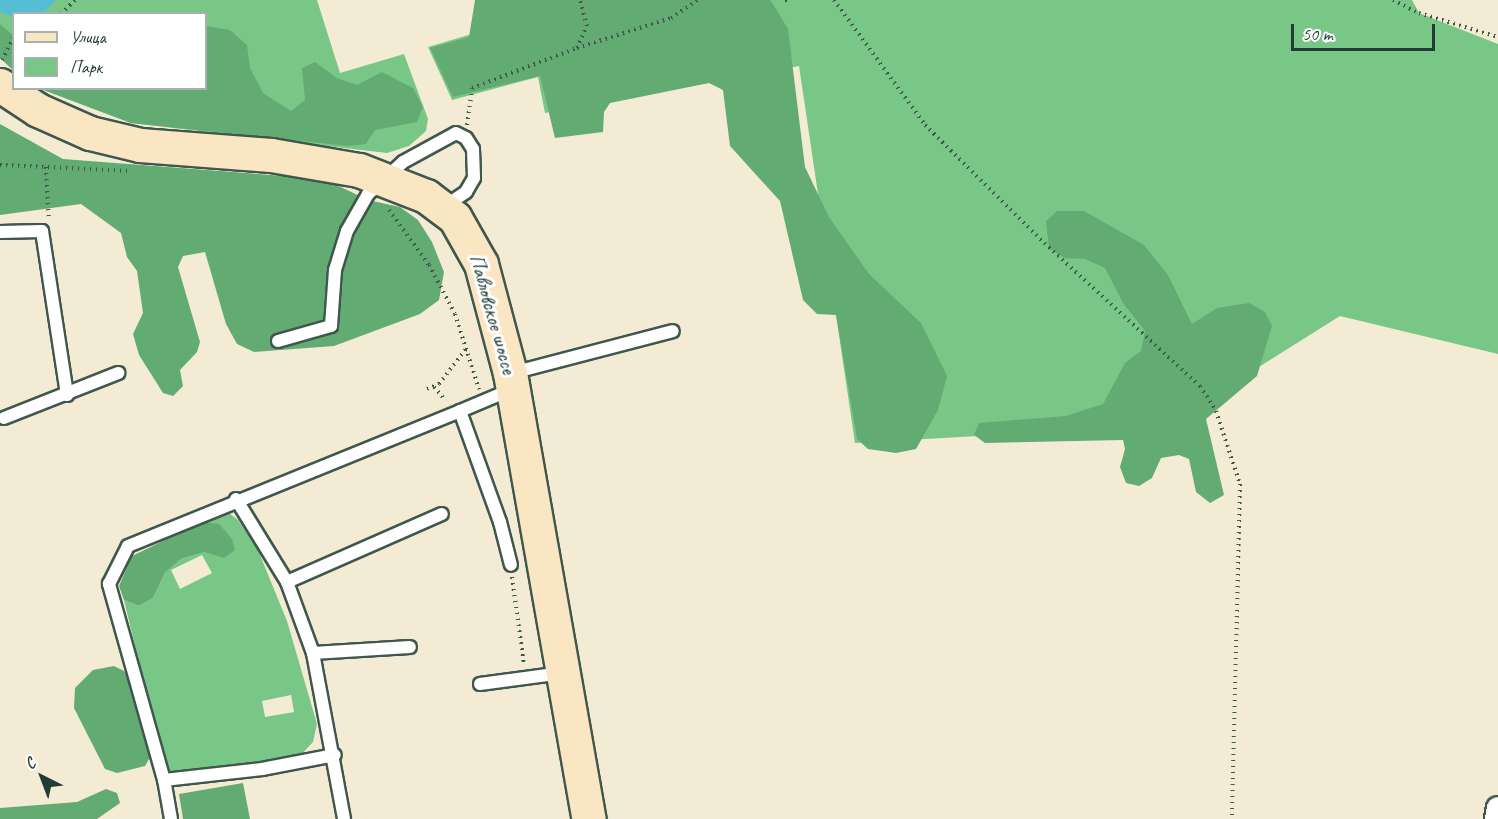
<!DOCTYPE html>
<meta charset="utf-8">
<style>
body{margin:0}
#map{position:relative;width:1498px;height:819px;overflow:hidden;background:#f4ebd5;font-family:Caveat,sans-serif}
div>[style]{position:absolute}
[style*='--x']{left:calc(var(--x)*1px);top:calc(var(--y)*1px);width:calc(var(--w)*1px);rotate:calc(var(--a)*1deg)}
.green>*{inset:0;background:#79c787}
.forest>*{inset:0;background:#62ac74}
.water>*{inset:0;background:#56bed4}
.path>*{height:4px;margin-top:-2px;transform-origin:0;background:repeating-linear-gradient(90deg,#3f574c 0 1.5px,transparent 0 6px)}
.roads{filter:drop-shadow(2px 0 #3f574c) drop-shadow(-2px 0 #3f574c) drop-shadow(0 2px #3f574c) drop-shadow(0 -2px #3f574c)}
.service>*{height:12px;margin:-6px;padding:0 6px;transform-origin:6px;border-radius:6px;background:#fff}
.minor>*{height:22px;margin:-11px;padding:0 11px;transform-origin:11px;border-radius:11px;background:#fff}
.secondary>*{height:33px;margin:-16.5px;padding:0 16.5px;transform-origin:16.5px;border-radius:16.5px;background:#fbe6c4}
span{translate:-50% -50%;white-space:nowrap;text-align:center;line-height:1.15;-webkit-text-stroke:6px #fff;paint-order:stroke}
.street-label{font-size:21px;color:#1f3d34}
.legend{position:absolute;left:12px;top:12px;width:195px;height:78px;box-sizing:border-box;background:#fff;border:2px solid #a5b1ae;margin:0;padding:8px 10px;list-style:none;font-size:18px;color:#1f3d34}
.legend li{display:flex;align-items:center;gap:12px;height:30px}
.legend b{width:30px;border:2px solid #a5b1ae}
.north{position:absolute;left:12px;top:747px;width:60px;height:60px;-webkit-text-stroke:4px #fff;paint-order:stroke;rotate:318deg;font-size:16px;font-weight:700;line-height:24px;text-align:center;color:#1f3d34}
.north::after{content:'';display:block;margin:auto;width:21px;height:27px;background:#1f3d34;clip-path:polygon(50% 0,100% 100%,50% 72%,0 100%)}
.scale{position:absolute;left:1291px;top:24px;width:144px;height:27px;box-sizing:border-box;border:3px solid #1f3d34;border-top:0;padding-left:8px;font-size:18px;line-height:21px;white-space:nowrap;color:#1f3d34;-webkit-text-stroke:4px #fff;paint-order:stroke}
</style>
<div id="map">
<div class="green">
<i style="clip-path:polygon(0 0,317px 0,340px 73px,404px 54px,428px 119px,426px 131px,409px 146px,387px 153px,131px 123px,41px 89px,206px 88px,206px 14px,14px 14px,13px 70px,0 58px)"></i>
<i style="clip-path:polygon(569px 0,1412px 0,1419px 13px,1498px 44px,1498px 354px,1340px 316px,1206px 400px,1102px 429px,855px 443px,799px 66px,545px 113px,538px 77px,452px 100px,428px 47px,570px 5px)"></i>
<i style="clip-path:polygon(evenodd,229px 513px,238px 520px,258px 550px,287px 621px,317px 724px,313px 742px,301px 755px,178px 774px,165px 771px,124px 600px,139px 606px,153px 598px,165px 573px,181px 559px,205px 552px,202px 522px,229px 513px,202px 555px,212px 573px,180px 589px,171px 570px,202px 555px,229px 513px,291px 695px,294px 712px,265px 717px,262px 701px,291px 695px)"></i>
</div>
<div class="forest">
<i style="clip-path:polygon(475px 0,770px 0,773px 4px,788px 29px,805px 167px,829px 217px,869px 274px,921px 323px,947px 376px,938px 410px,916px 449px,896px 453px,868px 449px,857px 439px,836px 315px,817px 314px,803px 300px,780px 201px,730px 146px,723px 90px,709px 83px,610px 103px,604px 112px,603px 132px,555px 138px,540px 76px,453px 97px,430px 48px,469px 37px)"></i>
<i style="clip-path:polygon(0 24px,13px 35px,13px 70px,0 58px)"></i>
<i style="clip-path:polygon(206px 26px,230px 30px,247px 45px,250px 68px,263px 93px,291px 111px,305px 100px,302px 68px,315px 62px,337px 78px,357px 85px,382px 72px,413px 88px,423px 107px,417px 122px,375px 130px,366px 144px,348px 146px,131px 123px,41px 89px,206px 88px)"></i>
<i style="clip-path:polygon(0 124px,63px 159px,324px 179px,368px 200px,400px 207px,418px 220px,432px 242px,444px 272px,439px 300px,420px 314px,334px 346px,254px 352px,237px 344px,226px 324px,205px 252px,183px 256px,178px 267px,200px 342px,197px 352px,180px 370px,183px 386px,173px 396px,163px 393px,139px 355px,133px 334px,143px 313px,137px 271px,127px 257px,121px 233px,81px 204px,0 215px)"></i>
<i style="clip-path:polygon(1057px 211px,1084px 211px,1144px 245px,1168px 275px,1192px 324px,1217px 308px,1249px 303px,1265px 312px,1272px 326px,1257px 376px,1206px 419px,1224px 495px,1210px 503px,1196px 492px,1189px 459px,1179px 455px,1161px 458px,1152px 478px,1139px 486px,1126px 483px,1120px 467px,1125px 449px,1123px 440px,985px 443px,974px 435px,979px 423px,1066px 416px,1103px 404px,1125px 363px,1141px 351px,1145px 331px,1123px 303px,1105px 268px,1085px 259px,1065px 258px,1049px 249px,1046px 221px)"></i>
<i style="clip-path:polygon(202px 522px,219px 524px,232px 539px,235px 550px,224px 558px,205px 552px,181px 559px,165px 573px,153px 598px,139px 606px,124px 600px,119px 586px,132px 556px)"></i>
<i style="clip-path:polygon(114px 666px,124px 671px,130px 680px,152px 754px,145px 766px,117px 773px,105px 769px,74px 708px,75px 688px,93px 670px)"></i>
<i style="clip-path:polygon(243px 783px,250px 819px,183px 819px,179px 794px)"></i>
<i style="clip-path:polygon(106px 789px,117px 793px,120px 803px,97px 819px,0 819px,0 808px,77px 802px)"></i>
</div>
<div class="water">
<i style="clip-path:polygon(0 0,56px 0,43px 13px,14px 14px,13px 17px,0 12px)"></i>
</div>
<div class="path">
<i style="--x:785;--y:0;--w:4;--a:0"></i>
<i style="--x:834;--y:0;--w:155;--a:53.9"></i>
<i style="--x:925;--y:125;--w:162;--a:44.7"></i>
<i style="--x:1040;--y:239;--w:217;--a:42.6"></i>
<i style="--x:1200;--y:386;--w:30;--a:57"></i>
<i style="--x:1216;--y:411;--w:77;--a:71.8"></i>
<i style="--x:1240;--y:484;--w:335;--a:91.4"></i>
<i style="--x:1393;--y:0;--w:29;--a:27"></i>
<i style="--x:1419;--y:13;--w:83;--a:16.9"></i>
<i style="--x:61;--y:14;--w:20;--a:-45"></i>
<i style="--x:577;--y:48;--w:99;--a:-17.7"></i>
<i style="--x:671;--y:18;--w:32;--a:-34"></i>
<i style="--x:2;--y:60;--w:27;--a:-63"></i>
<i style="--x:467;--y:125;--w:37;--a:-82"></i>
<i style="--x:472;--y:88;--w:112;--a:-20.9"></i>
<i style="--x:577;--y:48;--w:24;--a:-66"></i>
<i style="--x:587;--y:26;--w:27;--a:-105"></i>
<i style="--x:0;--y:165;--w:131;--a:2.6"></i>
<i style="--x:46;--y:167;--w:53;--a:86.8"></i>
<i style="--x:389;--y:210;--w:68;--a:54"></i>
<i style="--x:429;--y:265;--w:55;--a:62"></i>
<i style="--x:455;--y:314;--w:79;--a:72.3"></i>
<i style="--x:434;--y:387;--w:18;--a:49"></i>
<i style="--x:427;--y:389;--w:13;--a:-23"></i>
<i style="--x:439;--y:384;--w:44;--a:-52.4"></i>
<i style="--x:512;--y:577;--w:89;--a:82.2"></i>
</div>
<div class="roads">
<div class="service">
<i style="--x:0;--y:232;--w:42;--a:-1.4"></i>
<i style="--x:42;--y:231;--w:166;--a:81.3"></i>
<i style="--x:278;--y:341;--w:55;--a:-15.8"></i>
<i style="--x:331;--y:326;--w:56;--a:-85.9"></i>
<i style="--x:335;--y:270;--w:41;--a:-72.9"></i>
<i style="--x:347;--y:231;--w:43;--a:-60.4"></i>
<i style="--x:368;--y:194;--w:47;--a:-42.4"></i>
<i style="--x:403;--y:162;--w:60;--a:-28.7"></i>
<i style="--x:456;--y:133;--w:11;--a:27"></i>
<i style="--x:466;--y:138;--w:13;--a:58"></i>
<i style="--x:473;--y:149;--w:29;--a:88"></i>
<i style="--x:474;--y:178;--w:16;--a:120"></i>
<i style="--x:466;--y:192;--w:25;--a:146"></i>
<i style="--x:512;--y:373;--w:166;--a:-14.6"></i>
<i style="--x:510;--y:390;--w:54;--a:157.2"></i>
<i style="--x:460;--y:411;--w:118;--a:70.2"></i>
<i style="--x:500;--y:522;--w:44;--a:75.7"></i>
<i style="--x:4;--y:418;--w:123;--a:-21.5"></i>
<i style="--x:236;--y:499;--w:97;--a:58.4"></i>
<i style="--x:287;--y:582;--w:76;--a:69.9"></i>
<i style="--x:313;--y:653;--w:169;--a:79.4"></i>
<i style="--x:287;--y:582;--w:169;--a:-23.7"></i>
<i style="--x:313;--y:653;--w:97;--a:-3.5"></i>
<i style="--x:480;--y:684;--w:83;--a:-7.6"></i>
<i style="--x:164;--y:780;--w:99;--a:-6.4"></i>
<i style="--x:262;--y:769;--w:74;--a:-10.9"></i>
<i style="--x:171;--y:819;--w:40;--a:-100"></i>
<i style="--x:164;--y:780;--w:204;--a:-105.7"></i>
<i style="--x:109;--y:584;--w:42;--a:-63.4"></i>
<i style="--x:128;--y:546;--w:358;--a:-22.1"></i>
</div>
<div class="minor">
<i style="--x:1496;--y:819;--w:11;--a:-80"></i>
</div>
<div class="secondary">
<i style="--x:0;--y:85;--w:45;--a:33.3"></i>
<i style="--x:38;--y:110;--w:57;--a:23.9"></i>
<i style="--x:90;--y:133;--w:51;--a:13.5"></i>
<i style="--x:140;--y:145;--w:131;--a:4.4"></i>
<i style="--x:271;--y:155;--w:89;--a:9.7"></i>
<i style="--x:359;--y:170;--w:72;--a:21.2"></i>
<i style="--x:426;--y:196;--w:36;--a:37"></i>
<i style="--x:455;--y:218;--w:53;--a:60.5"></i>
<i style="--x:481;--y:264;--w:113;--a:75.1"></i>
<i style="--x:510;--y:373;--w:453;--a:80"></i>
</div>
</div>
<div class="street-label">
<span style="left:493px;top:314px;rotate:74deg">Павловское шоссе</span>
</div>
<ul class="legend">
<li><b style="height:8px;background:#fbe6c4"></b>Улица</li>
<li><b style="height:16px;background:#79c787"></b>Парк</li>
</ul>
<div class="north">С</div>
<div class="scale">50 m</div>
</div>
